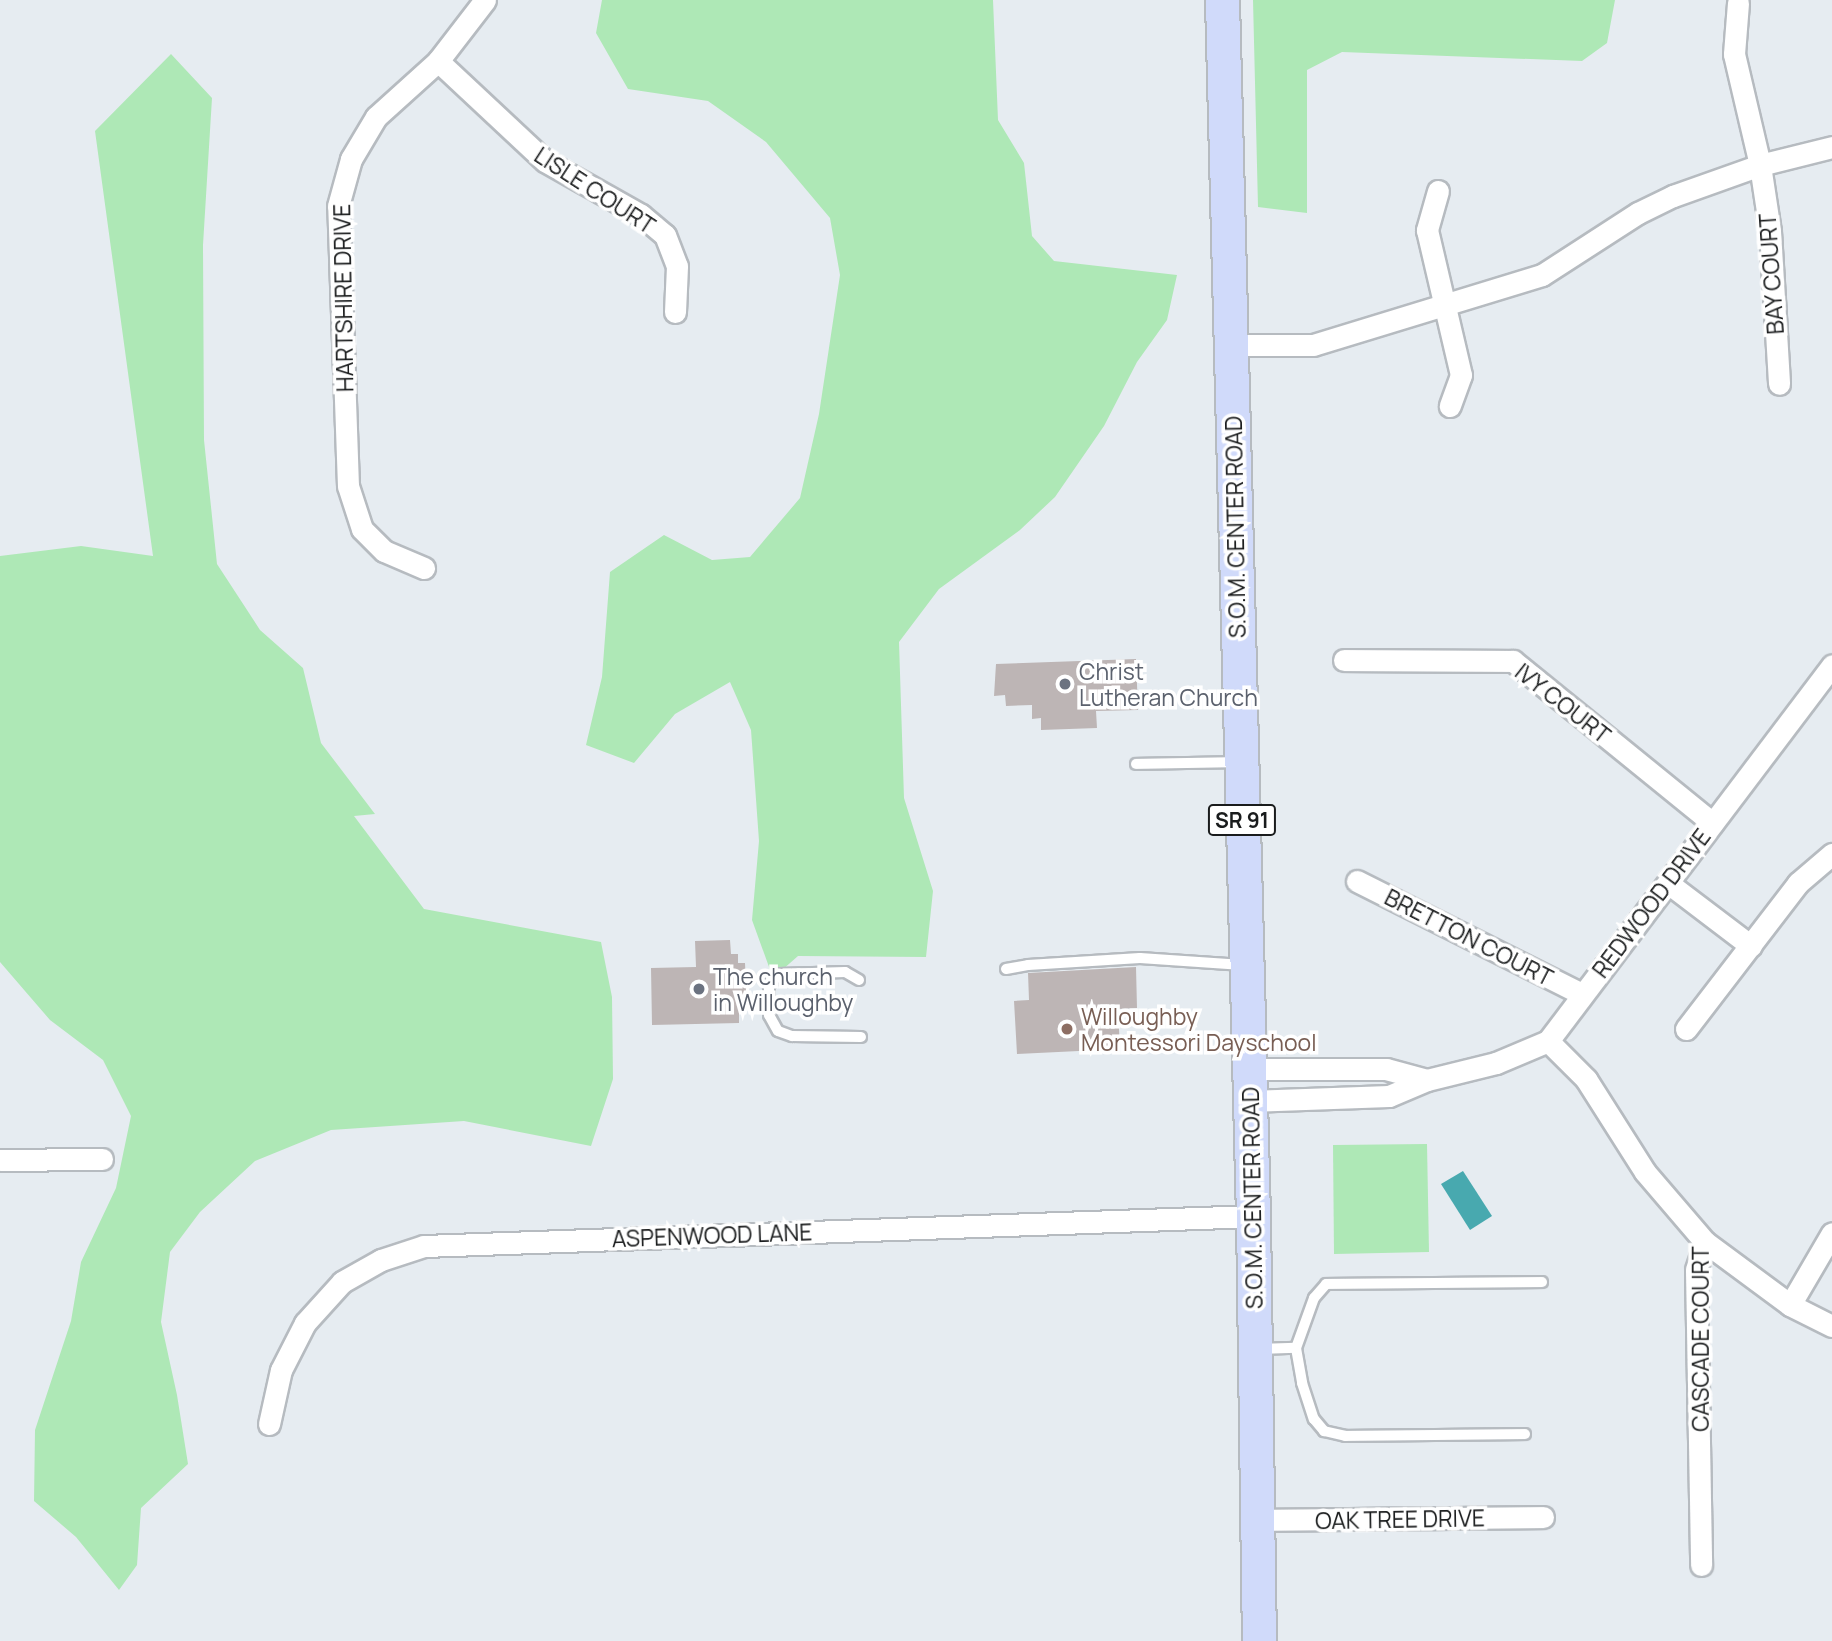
<!DOCTYPE html>
<style>
body{margin:0}
#map{position:relative;width:1832px;height:1641px;overflow:hidden;background:#e6ecf1;font-family:Manrope,sans-serif}
div>[style]{position:absolute}
[style*='--x']{left:calc(var(--x)*1px);top:calc(var(--y)*1px);width:calc(var(--w)*1px);rotate:calc(var(--a)*1deg)}
.green>*{inset:0;background:#aee8b6}
.water>*{inset:0;background:#48a9af}
.building>*{inset:0;background:#bdb5b5}
.roads{filter:drop-shadow(2px 0 #b6bbc0) drop-shadow(-2px 0 #b6bbc0) drop-shadow(0 2px #b6bbc0) drop-shadow(0 -2px #b6bbc0)}
.lane>*{height:10px;margin:-5px;padding:0 5px;transform-origin:5px;border-radius:5px;background:#fff}
.street>*{height:21px;margin:-10.5px;padding:0 10.5px;transform-origin:10.5px;border-radius:10.5px;background:#fff}
.primary>*{height:33px;margin:-16.5px;padding:0 16.5px;transform-origin:16.5px;border-radius:16.5px;background:#d0dafa}
.dots>*{width:19px;height:19px;translate:-50% -50%;box-sizing:border-box;border:4px solid #fff;border-radius:50%}
span{translate:-50% -50%;white-space:nowrap;text-align:center;line-height:1.15;-webkit-text-stroke:7px #fff;paint-order:stroke}
.shield-label span{padding:2px 5px;background:#fff;border:2px solid;border-radius:5px;-webkit-text-stroke-width:0}
.shield-label{font-size:21px;color:#1a1c1d;font-weight:700}
.street-label{font-size:23px;color:#1a1c1d}
.worship-label{font-size:23px;color:#5b616d}
.left{translate:0 -50%;text-align:left}
.education-label{font-size:23px;color:#785e54}
</style>
<div id="map">
<div class="green">
<i style="clip-path:polygon(602px 0,993px 0,998px 120px,1024px 163px,1032px 236px,1054px 261px,1177px 275px,1167px 320px,1137px 362px,1104px 426px,1055px 497px,1020px 530px,939px 589px,899px 642px,904px 798px,933px 891px,926px 957px,798px 956px,773px 978px,752px 920px,759px 841px,751px 730px,730px 682px,675px 714px,634px 763px,586px 745px,602px 677px,610px 572px,664px 535px,712px 560px,750px 557px,800px 498px,819px 414px,840px 275px,830px 218px,766px 142px,708px 101px,628px 89px,596px 33px)"></i>
<i style="clip-path:polygon(1253px 0,1615px 0,1607px 43px,1582px 61px,1342px 52px,1307px 70px,1307px 213px,1258px 207px)"></i>
<i style="clip-path:polygon(171px 54px,212px 98px,203px 245px,204px 440px,217px 564px,260px 630px,303px 668px,321px 743px,375px 814px,354px 816px,424px 909px,601px 942px,612px 997px,613px 1079px,591px 1146px,464px 1121px,331px 1130px,255px 1161px,200px 1212px,170px 1252px,161px 1322px,177px 1395px,188px 1464px,141px 1508px,137px 1565px,119px 1590px,76px 1537px,34px 1501px,35px 1430px,71px 1321px,81px 1262px,116px 1188px,131px 1116px,103px 1060px,50px 1020px,0 962px,0 556px,81px 546px,153px 556px,95px 131px)"></i>
<i style="clip-path:polygon(1427px 1144px,1429px 1252px,1334px 1254px,1333px 1145px)"></i>
</div>
<div class="water">
<i style="clip-path:polygon(1463px 1171px,1492px 1216px,1470px 1230px,1441px 1184px)"></i>
</div>
<div class="building">
<i style="clip-path:polygon(1136px 659px,1138px 710px,1096px 711px,1097px 728px,1041px 730px,1041px 718px,1032px 719px,1032px 705px,1006px 706px,1005px 695px,994px 696px,996px 664px)"></i>
<i style="clip-path:polygon(730px 940px,731px 954px,738px 954px,738px 963px,745px 963px,747px 1010px,739px 1010px,739px 1023px,652px 1025px,651px 968px,696px 967px,695px 941px)"></i>
<i style="clip-path:polygon(1136px 967px,1137px 1008px,1118px 1009px,1120px 1049px,1017px 1054px,1014px 1001px,1029px 1000px,1028px 973px)"></i>
</div>
<div class="roads">
<div class="lane">
<i style="--x:1136;--y:764;--w:102;--a:-1.1"></i>
<i style="--x:1006;--y:969;--w:22;--a:-10"></i>
<i style="--x:1028;--y:965;--w:112;--a:-3.6"></i>
<i style="--x:1140;--y:958;--w:103;--a:3.9"></i>
<i style="--x:859;--y:980;--w:16;--a:-150"></i>
<i style="--x:845;--y:972;--w:65;--a:178.2"></i>
<i style="--x:780;--y:974;--w:16;--a:135"></i>
<i style="--x:769;--y:985;--w:30;--a:90"></i>
<i style="--x:769;--y:1015;--w:18;--a:61"></i>
<i style="--x:778;--y:1031;--w:15;--a:20"></i>
<i style="--x:792;--y:1036;--w:69;--a:0.8"></i>
<i style="--x:1296;--y:1348;--w:36;--a:80"></i>
<i style="--x:1302;--y:1383;--w:38;--a:72"></i>
<i style="--x:1314;--y:1419;--w:16;--a:50"></i>
<i style="--x:1324;--y:1431;--w:22;--a:13"></i>
<i style="--x:1345;--y:1436;--w:180;--a:-0.6"></i>
<i style="--x:1258;--y:1349;--w:38;--a:-2"></i>
<i style="--x:1296;--y:1348;--w:53;--a:-70.2"></i>
<i style="--x:1314;--y:1298;--w:18;--a:-49"></i>
<i style="--x:1326;--y:1284;--w:216;--a:-0.5"></i>
</div>
<div class="street">
<i style="--x:1738;--y:3;--w:51;--a:94.5"></i>
<i style="--x:1734;--y:54;--w:114;--a:76.8"></i>
<i style="--x:1760;--y:165;--w:67;--a:81.4"></i>
<i style="--x:1770;--y:231;--w:153;--a:86.6"></i>
<i style="--x:438;--y:61;--w:146;--a:43.1"></i>
<i style="--x:545;--y:161;--w:110;--a:29.4"></i>
<i style="--x:641;--y:215;--w:31;--a:40"></i>
<i style="--x:665;--y:235;--w:33;--a:69"></i>
<i style="--x:677;--y:266;--w:46;--a:92.5"></i>
<i style="--x:1438;--y:191;--w:41;--a:105.8"></i>
<i style="--x:1427;--y:230;--w:149;--a:76.8"></i>
<i style="--x:1461;--y:375;--w:33;--a:110"></i>
<i style="--x:1232;--y:345;--w:81;--a:0"></i>
<i style="--x:1313;--y:345;--w:239;--a:-17"></i>
<i style="--x:1542;--y:275;--w:114;--a:-32.9"></i>
<i style="--x:1638;--y:213;--w:39;--a:-26"></i>
<i style="--x:1673;--y:196;--w:92;--a:-19.6"></i>
<i style="--x:1760;--y:165;--w:74;--a:-14"></i>
<i style="--x:424;--y:568;--w:43;--a:-157"></i>
<i style="--x:384;--y:551;--w:31;--a:-135"></i>
<i style="--x:362;--y:529;--w:45;--a:-108"></i>
<i style="--x:348;--y:486;--w:280;--a:-92"></i>
<i style="--x:338;--y:206;--w:49;--a:-74.5"></i>
<i style="--x:351;--y:159;--w:49;--a:-59.2"></i>
<i style="--x:376;--y:117;--w:84;--a:-42.1"></i>
<i style="--x:438;--y:61;--w:77;--a:-52.4"></i>
<i style="--x:1344;--y:660;--w:169;--a:0.3"></i>
<i style="--x:1513;--y:661;--w:257;--a:39.1"></i>
<i style="--x:1357;--y:881;--w:252;--a:26.7"></i>
<i style="--x:1668;--y:883;--w:104;--a:37.2"></i>
<i style="--x:1686;--y:1029;--w:184;--a:-52.5"></i>
<i style="--x:1798;--y:883;--w:45;--a:-40.5"></i>
<i style="--x:1548;--y:1041;--w:54;--a:45"></i>
<i style="--x:1586;--y:1079;--w:110;--a:57.6"></i>
<i style="--x:1645;--y:1172;--w:92;--a:49.4"></i>
<i style="--x:1705;--y:1242;--w:29;--a:108"></i>
<i style="--x:1696;--y:1270;--w:295;--a:89"></i>
<i style="--x:1249;--y:1069;--w:137;--a:0"></i>
<i style="--x:1386;--y:1069;--w:42;--a:15"></i>
<i style="--x:1249;--y:1101;--w:140;--a:-2"></i>
<i style="--x:1389;--y:1096;--w:41;--a:-22.8"></i>
<i style="--x:1427;--y:1080;--w:71;--a:-13.8"></i>
<i style="--x:1496;--y:1063;--w:56;--a:-22.9"></i>
<i style="--x:1548;--y:1041;--w:471;--a:-52.9"></i>
<i style="--x:0;--y:1160;--w:102;--a:-0.6"></i>
<i style="--x:1705;--y:1242;--w:106;--a:36.5"></i>
<i style="--x:1790;--y:1305;--w:47;--a:26.6"></i>
<i style="--x:1790;--y:1305;--w:83;--a:-59.7"></i>
<i style="--x:269;--y:1424;--w:55;--a:-77.5"></i>
<i style="--x:281;--y:1370;--w:53;--a:-62.9"></i>
<i style="--x:305;--y:1323;--w:55;--a:-47.9"></i>
<i style="--x:342;--y:1282;--w:45;--a:-29.4"></i>
<i style="--x:381;--y:1260;--w:45;--a:-18"></i>
<i style="--x:424;--y:1246;--w:830;--a:-2.07"></i>
<i style="--x:1257;--y:1520;--w:286;--a:-0.6"></i>
</div>
<div class="primary">
<i style="--x:1222;--y:0;--w:1216;--a:88.54"></i>
<i style="--x:1253;--y:1216;--w:425;--a:89.2"></i>
</div>
</div>
<div class="dots">
<i style="left:1065px;top:684px;background:#6b7280"></i>
<i style="left:699px;top:989px;background:#6b7280"></i>
<i style="left:1067px;top:1029px;background:#8d6e63"></i>
</div>
<div class="shield-label">
<span style="left:1242px;top:820px">SR 91</span>
</div>
<div class="street-label">
<span style="left:595px;top:190px;rotate:33deg">LISLE COURT</span>
<span style="left:1771px;top:274px;rotate:-94deg">BAY COURT</span>
<span style="left:343px;top:298px;rotate:-91deg">HARTSHIRE DRIVE</span>
<span style="left:1235px;top:527px;rotate:-91deg">S.O.M. CENTER ROAD</span>
<span style="left:1563px;top:703px;rotate:38deg">IVY COURT</span>
<span style="left:1651px;top:903px;rotate:-53deg">REDWOOD DRIVE</span>
<span style="left:1469px;top:937px;rotate:27deg">BRETTON COURT</span>
<span style="left:1252px;top:1198px;rotate:-91deg">S.O.M. CENTER ROAD</span>
<span style="left:712px;top:1235px;rotate:-2deg">ASPENWOOD LANE</span>
<span style="left:1700px;top:1339px;rotate:-90deg">CASCADE COURT</span>
<span style="left:1400px;top:1519px;rotate:-1deg">OAK TREE DRIVE</span>
</div>
<div class="worship-label">
<span class="left" style="left:1079px;top:684px">Christ<br>Lutheran Church</span>
<span class="left" style="left:713px;top:989px">The church<br>in Willoughby</span>
</div>
<div class="education-label">
<span class="left" style="left:1081px;top:1029px">Willoughby<br>Montessori Dayschool</span>
</div>
</div>
